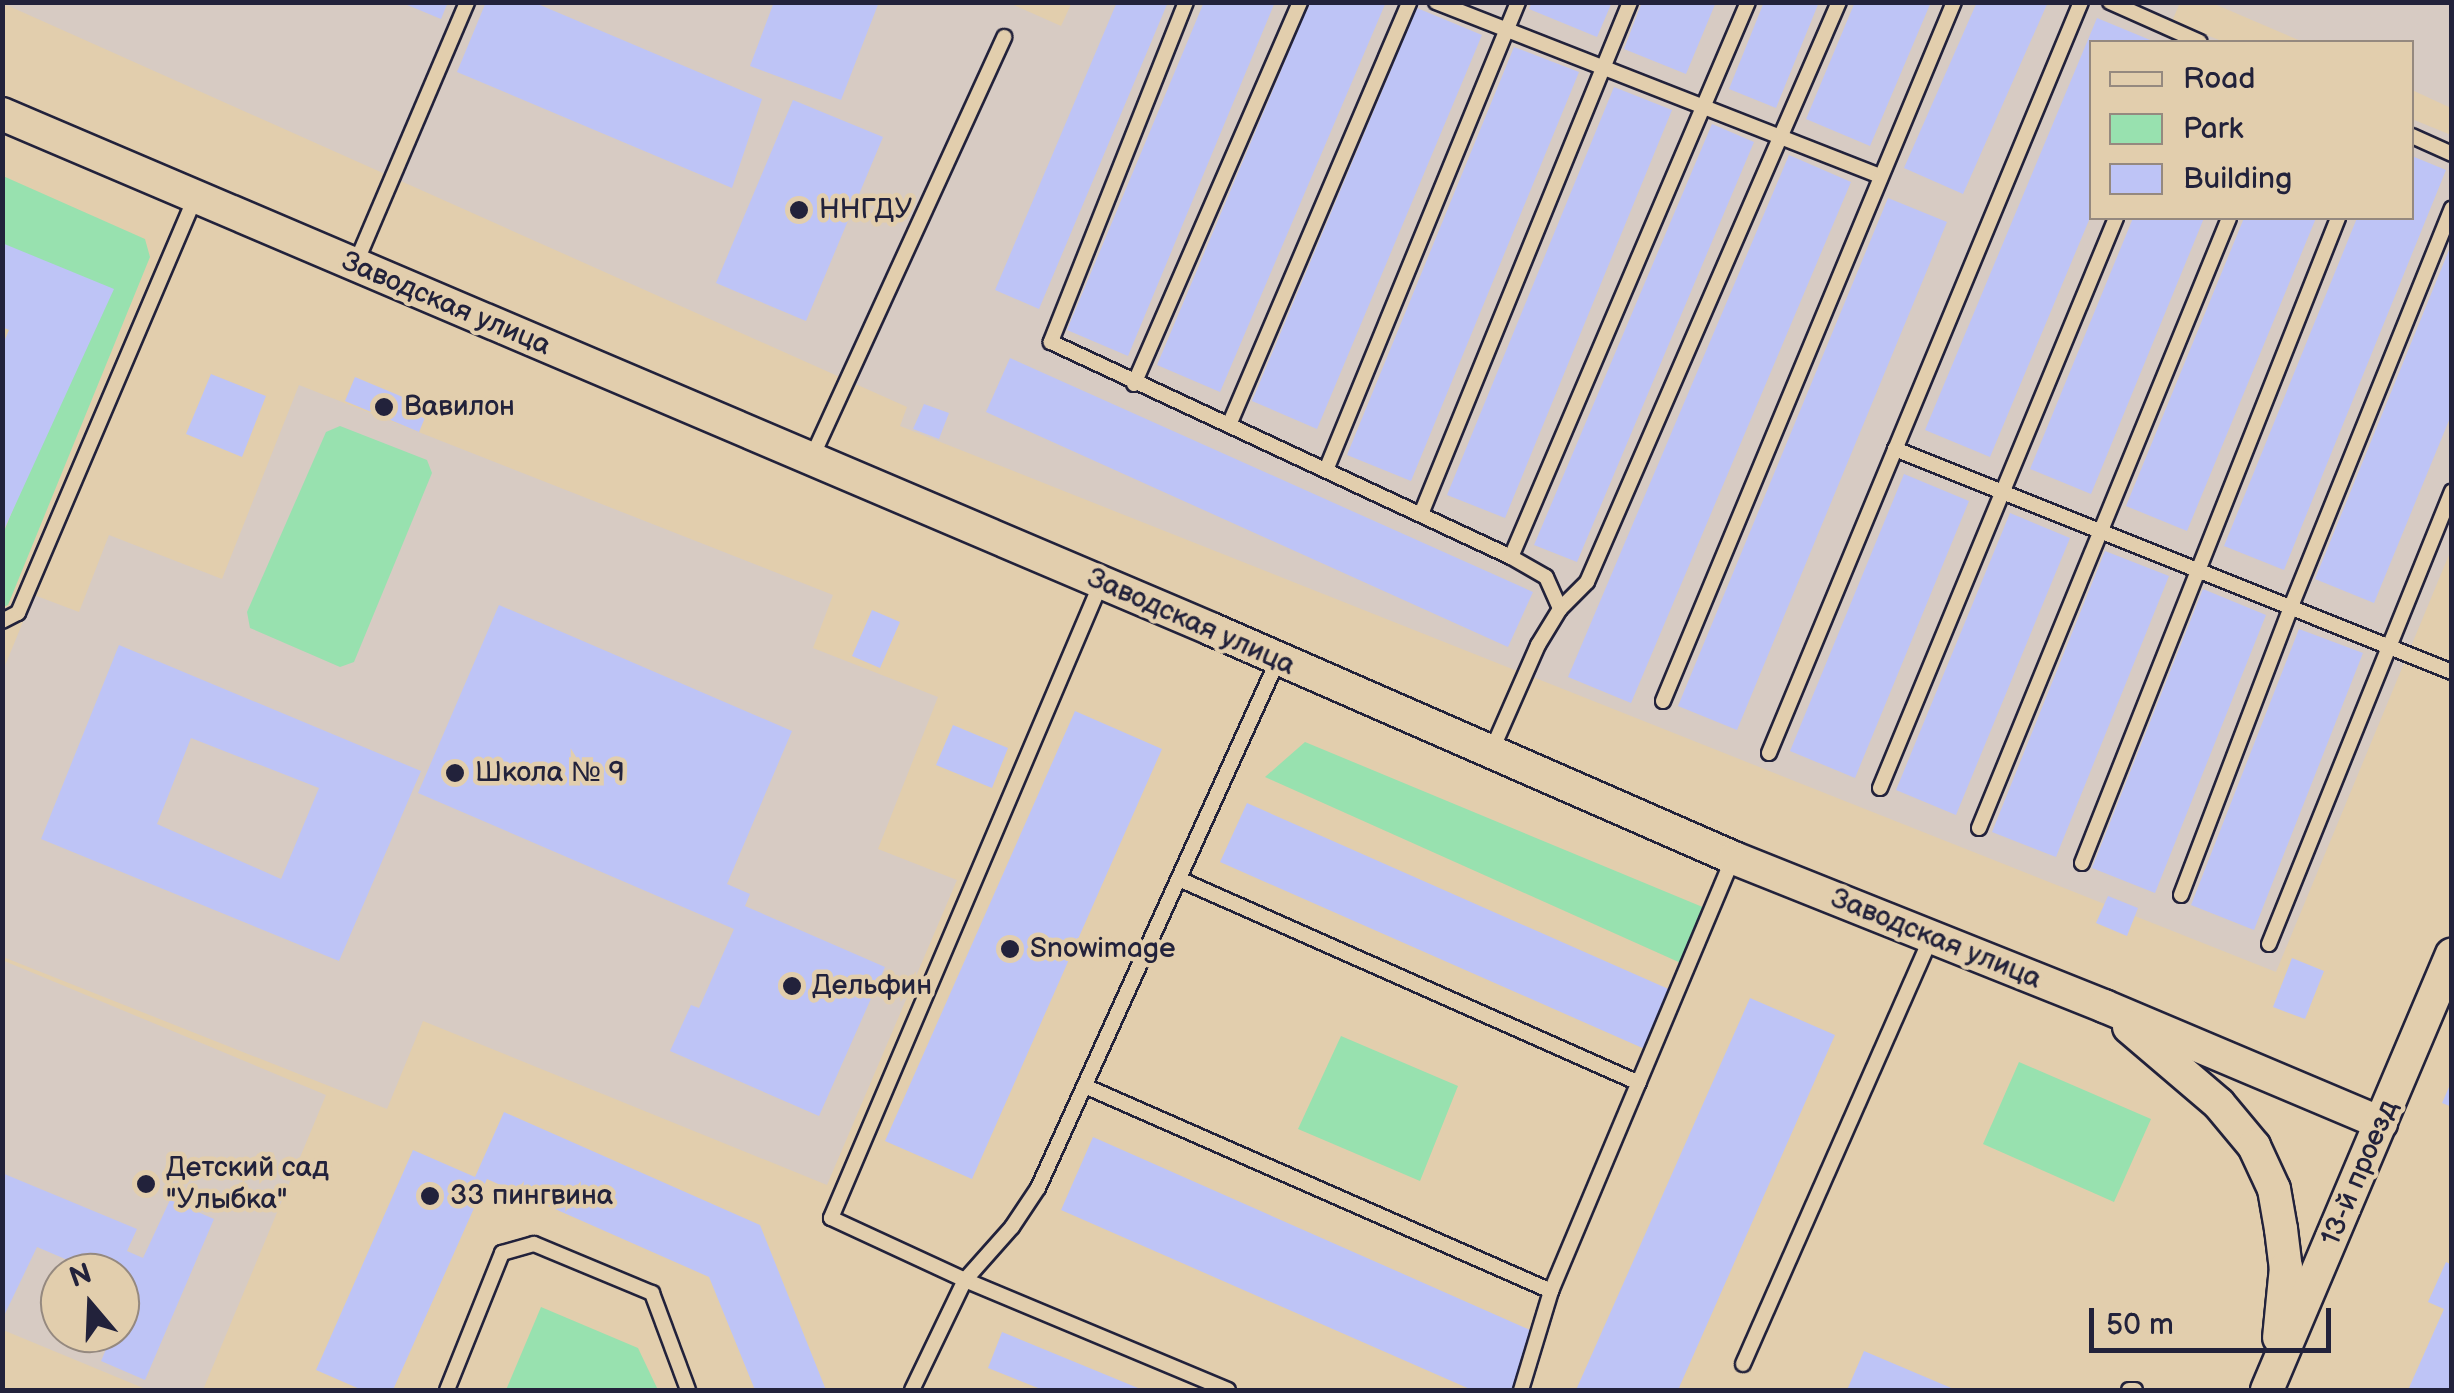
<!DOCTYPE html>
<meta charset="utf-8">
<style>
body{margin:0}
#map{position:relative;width:2454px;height:1393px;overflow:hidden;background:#e2cead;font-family:"Balsamiq Sans",sans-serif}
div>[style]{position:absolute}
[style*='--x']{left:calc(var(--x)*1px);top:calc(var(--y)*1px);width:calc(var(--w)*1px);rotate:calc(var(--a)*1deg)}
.built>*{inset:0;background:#d7cbc3}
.green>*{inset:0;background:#98e1af}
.building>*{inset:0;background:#bec4f6}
.roads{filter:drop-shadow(2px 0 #22223b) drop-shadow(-2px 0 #22223b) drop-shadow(0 2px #22223b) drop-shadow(0 -2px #22223b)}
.service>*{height:14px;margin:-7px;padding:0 7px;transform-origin:7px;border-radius:7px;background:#e2cead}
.tertiary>*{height:32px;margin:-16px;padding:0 16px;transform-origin:16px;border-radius:16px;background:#e2cead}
.dots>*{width:28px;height:28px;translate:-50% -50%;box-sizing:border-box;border:5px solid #e2cead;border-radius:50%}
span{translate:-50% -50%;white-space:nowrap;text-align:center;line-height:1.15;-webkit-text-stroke:9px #e2cead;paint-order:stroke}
.poi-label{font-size:28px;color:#22223b}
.left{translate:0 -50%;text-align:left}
.street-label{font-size:28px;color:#22223b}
.frame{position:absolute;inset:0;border:5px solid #22223b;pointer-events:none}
.legend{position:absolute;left:2089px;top:40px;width:325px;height:180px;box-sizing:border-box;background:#e2cead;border:2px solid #95897f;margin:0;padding:12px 18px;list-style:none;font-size:30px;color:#22223b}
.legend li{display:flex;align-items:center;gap:20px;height:50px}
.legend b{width:50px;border:2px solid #95897f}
.north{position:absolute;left:40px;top:1253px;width:100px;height:100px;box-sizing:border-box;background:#e2cead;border:2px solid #95897f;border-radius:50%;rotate:341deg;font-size:28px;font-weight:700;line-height:40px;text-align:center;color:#22223b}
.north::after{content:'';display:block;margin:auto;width:35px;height:45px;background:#22223b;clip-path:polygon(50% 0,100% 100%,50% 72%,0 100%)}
.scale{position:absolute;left:2089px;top:1308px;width:242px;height:45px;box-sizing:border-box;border:5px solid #22223b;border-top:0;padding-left:12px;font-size:30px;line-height:35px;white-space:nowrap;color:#22223b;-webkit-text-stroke:8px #e2cead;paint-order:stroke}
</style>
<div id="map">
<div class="built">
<i style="clip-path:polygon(1007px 2px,1061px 26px,1072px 2px,2180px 3px,2172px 21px,2224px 42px,2092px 42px,2092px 218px,2412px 218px,2412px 119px,2451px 135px,2451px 550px,2276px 972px,900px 426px,907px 407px,2px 3px)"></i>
<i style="clip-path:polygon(2212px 3px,2451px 3px,2451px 108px,2412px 90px,2412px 42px,2303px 42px)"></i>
<i style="clip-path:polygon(299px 385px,833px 595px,813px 648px,938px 697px,878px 849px,957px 880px,827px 1185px,423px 1021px,387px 1109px,3px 957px,2px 673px,34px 595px,79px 612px,109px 535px,222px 579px)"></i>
<i style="clip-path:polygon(evenodd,2px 960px,326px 1095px,203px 1390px,148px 1390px,3px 1330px,2px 960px,60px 1273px,120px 1273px,120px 1333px,60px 1333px,60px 1273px)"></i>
</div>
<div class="green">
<i style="clip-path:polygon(3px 176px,145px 239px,150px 257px,8px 605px,3px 607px,3px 534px,99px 294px,3px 249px)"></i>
<i style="clip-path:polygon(340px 426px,427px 460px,432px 473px,354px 662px,340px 667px,250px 628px,247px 612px,326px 432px)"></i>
<i style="clip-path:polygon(1305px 742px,1705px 908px,1683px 964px,1265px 777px)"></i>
<i style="clip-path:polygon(1341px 1036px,1458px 1086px,1420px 1181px,1298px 1129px)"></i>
<i style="clip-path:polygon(2019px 1062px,2151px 1119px,2114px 1202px,1983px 1144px)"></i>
<i style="clip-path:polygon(541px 1307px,638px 1348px,658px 1390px,506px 1390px)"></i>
</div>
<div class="building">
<i style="clip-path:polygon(400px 2px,448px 2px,441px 19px)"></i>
<i style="clip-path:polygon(486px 2px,533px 2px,762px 99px,732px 188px,457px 72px)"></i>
<i style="clip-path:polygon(774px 2px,879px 2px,841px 100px,750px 66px)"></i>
<i style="clip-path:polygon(1117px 2px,1168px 2px,1039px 309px,995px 290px)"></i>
<i style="clip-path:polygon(1204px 2px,1275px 2px,1128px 356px,1067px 330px)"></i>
<i style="clip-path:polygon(1310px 2px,1386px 2px,1220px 392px,1157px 365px)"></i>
<i style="clip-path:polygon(1532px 2px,1612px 2px,1597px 37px,1529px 9px)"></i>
<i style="clip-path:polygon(1642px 2px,1716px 2px,1686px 74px,1624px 49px)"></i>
<i style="clip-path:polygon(1764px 2px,1819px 2px,1776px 108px,1729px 89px)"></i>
<i style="clip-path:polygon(1855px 2px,1931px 2px,1870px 146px,1806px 119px)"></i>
<i style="clip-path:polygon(1977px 2px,2048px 2px,1963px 194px,1904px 168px)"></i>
<i style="clip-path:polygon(1417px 8px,1482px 35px,1317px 429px,1252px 401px)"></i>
<i style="clip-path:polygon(2097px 18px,2155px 42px,2092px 42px,2092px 213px,1990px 457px,1925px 430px)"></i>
<i style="clip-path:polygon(1514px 47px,1579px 72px,1411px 481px,1347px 455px)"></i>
<i style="clip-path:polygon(1614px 87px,1672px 110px,1505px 518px,1447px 495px)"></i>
<i style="clip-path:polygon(793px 100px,883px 137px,806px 321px,716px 283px)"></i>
<i style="clip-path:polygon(1712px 124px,1754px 142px,1577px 562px,1534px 545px)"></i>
<i style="clip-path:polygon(1789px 155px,1851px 182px,1631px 703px,1568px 677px)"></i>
<i style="clip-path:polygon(2412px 156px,2446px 170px,2284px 570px,2224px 546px,2357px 218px,2412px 218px)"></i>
<i style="clip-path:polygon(1888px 198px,1947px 222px,1737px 730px,1678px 706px)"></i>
<i style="clip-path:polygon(2133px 218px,2204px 218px,2091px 494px,2030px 469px)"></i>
<i style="clip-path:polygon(2244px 218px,2316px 218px,2187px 531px,2126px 506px)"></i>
<i style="clip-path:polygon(2px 243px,114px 289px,2px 534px,2px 346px,9px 330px,2px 327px)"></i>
<i style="clip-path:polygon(2451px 245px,2452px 413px,2374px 603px,2315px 579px)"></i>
<i style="clip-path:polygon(1010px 358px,1533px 592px,1508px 647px,986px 412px)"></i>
<i style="clip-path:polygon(211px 374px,266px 396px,242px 457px,186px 434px)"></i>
<i style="clip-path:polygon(355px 377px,429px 408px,419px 432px,345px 401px)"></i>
<i style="clip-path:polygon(924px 404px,949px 413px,939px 439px,913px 429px)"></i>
<i style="clip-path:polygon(1904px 474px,1969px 501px,1855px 778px,1790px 751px)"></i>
<i style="clip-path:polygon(2010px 513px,2070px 538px,1956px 815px,1896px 790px)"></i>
<i style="clip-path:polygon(2105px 551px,2169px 576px,2056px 857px,1992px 832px)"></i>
<i style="clip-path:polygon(2203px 589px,2266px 615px,2155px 893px,2092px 868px)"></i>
<i style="clip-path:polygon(499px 605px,792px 731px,727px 884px,750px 894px,745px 906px,885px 967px,819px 1116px,670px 1051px,691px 1005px,699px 1008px,734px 929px,418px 793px)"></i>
<i style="clip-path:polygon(872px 610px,900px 622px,880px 668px,852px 656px)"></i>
<i style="clip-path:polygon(2299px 629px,2363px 653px,2254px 930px,2191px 905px)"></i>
<i style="clip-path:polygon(evenodd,119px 645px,421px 771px,339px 961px,41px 839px,119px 645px,191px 738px,319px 788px,281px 879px,157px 824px,191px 738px)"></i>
<i style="clip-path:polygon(1075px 711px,1162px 749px,972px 1179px,885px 1141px)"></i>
<i style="clip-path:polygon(953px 725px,1008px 748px,992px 788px,936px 765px)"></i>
<i style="clip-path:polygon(1247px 803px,1673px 991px,1647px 1050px,1220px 862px)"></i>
<i style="clip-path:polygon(2108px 896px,2138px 908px,2127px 936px,2096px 923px)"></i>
<i style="clip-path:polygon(2292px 958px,2324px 971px,2305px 1019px,2273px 1007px)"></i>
<i style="clip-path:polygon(1750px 998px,1835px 1035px,1678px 1390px,1576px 1390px)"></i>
<i style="clip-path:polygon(2452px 1080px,2452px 1107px,2442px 1103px)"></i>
<i style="clip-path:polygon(504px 1112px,760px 1225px,826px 1390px,755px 1390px,709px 1277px,487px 1179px,393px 1390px,362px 1390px,316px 1370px,413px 1150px,475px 1177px)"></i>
<i style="clip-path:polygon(1093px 1137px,1537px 1333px,1512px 1390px,1472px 1390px,1061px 1210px)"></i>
<i style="clip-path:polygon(2px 1173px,137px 1229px,127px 1251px,143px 1258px,170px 1200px,214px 1219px,145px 1380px,101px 1361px,113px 1333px,120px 1333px,120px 1317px,132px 1288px,120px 1282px,120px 1273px,98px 1273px,37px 1247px,2px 1320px)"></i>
<i style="clip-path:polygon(2446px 1262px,2452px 1265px,2452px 1390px,2408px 1390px,2444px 1309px,2428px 1302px)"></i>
<i style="clip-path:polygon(1002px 1332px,1138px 1388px,1137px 1390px,1043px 1390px,988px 1368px)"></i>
<i style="clip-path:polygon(1864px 1351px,1956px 1390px,1847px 1390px)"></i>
</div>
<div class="roads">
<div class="service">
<i style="--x:1186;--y:2;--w:366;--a:111.7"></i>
<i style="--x:1051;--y:342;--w:508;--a:25.05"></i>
<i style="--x:1511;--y:557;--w:40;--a:29.7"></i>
<i style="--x:1546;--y:577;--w:35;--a:66"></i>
<i style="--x:1436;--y:2;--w:476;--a:21.4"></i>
<i style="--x:2110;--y:2;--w:98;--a:24"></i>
<i style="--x:2412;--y:136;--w:44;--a:24.2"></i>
<i style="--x:355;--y:265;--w:286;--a:-66.9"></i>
<i style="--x:1134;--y:384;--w:417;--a:-66.5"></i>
<i style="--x:1229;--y:425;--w:460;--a:-66.9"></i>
<i style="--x:1895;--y:449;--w:600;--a:21.82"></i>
<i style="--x:812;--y:457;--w:462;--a:-65.4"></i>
<i style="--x:1326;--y:470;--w:506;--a:-67.69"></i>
<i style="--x:1421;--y:514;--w:553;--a:-67.79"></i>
<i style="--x:1511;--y:557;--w:603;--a:-66.88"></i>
<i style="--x:1101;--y:583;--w:690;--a:113.04"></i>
<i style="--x:831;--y:1218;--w:148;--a:24.8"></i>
<i style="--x:965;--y:1280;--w:285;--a:22.7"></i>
<i style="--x:2;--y:621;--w:18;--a:-27"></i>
<i style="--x:18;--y:613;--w:450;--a:-66.9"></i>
<i style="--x:1663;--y:701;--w:757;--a:-67.4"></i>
<i style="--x:1491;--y:752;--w:117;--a:-66.3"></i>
<i style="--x:1538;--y:645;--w:42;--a:-58.6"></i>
<i style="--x:1560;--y:609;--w:38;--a:-45"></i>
<i style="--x:1587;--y:582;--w:632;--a:-66.52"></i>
<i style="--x:1769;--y:753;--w:813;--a:-67.44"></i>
<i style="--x:1880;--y:788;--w:617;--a:-67.51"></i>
<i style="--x:1979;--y:828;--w:659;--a:-67.71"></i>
<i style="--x:2082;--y:863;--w:694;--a:-68.35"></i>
<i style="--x:1179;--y:879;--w:503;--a:23.92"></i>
<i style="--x:2181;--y:895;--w:306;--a:-69.1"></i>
<i style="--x:2290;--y:609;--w:432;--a:-68"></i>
<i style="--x:2269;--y:944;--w:488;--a:-68"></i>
<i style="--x:1087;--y:1087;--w:507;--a:23.73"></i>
<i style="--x:1743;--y:1364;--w:467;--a:-66.2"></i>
<i style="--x:447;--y:1390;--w:148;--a:-68.1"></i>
<i style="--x:502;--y:1253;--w:33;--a:-16"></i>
<i style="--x:534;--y:1244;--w:128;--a:22.6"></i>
<i style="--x:652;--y:1293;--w:103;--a:69.6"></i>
<i style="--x:912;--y:1390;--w:122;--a:-64.3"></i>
<i style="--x:965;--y:1280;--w:71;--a:-48.4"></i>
<i style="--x:1012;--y:1227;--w:47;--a:-56.3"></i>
<i style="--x:1038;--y:1188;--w:580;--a:-65.56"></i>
<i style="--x:1521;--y:1390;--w:103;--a:-73.1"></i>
<i style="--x:1551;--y:1291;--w:469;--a:-67.2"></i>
<i style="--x:2129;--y:1390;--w:6;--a:0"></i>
</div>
<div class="tertiary">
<i style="--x:2;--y:114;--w:1314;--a:23.07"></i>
<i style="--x:1211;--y:629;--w:571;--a:23.65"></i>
<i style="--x:1734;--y:858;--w:399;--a:21.8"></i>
<i style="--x:2104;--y:1006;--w:301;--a:22.9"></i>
<i style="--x:2129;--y:1027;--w:118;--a:40.5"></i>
<i style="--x:2219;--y:1104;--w:55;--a:50.2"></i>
<i style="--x:2254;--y:1146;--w:47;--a:65.1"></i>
<i style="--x:2274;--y:1189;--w:41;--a:80.1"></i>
<i style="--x:2281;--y:1229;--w:38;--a:83"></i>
<i style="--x:2286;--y:1267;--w:71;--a:95.6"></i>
<i style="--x:2267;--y:1390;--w:473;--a:-67"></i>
</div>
</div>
<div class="dots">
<i style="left:799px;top:210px;background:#22223b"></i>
<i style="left:384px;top:407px;background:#22223b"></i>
<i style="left:455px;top:773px;background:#22223b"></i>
<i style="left:1010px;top:949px;background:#22223b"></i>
<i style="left:792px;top:986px;background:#22223b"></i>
<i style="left:146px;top:1184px;background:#22223b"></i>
<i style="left:430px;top:1196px;background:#22223b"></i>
</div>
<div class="poi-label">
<span class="left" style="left:819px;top:210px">ННГДУ</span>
<span class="left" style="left:404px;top:407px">Вавилон</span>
<span class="left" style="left:475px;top:773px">Школа № 9</span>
<span class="left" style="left:1030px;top:949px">Snowimage</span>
<span class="left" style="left:812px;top:986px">Дельфин</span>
<span class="left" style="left:166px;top:1184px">Детский сад<br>"Улыбка"</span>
<span class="left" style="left:450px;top:1196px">33 пингвина</span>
</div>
<div class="street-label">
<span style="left:446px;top:304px;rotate:23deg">Заводская улица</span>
<span style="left:1191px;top:622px;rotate:24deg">Заводская улица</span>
<span style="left:1936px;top:939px;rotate:22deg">Заводская улица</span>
<span style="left:2360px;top:1173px;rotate:-67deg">13-й проезд</span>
</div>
<div class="frame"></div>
<ul class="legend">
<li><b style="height:12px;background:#e2cead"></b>Road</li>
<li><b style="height:28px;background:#98e1af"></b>Park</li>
<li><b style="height:28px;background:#bec4f6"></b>Building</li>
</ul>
<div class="north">N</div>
<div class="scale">50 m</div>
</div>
